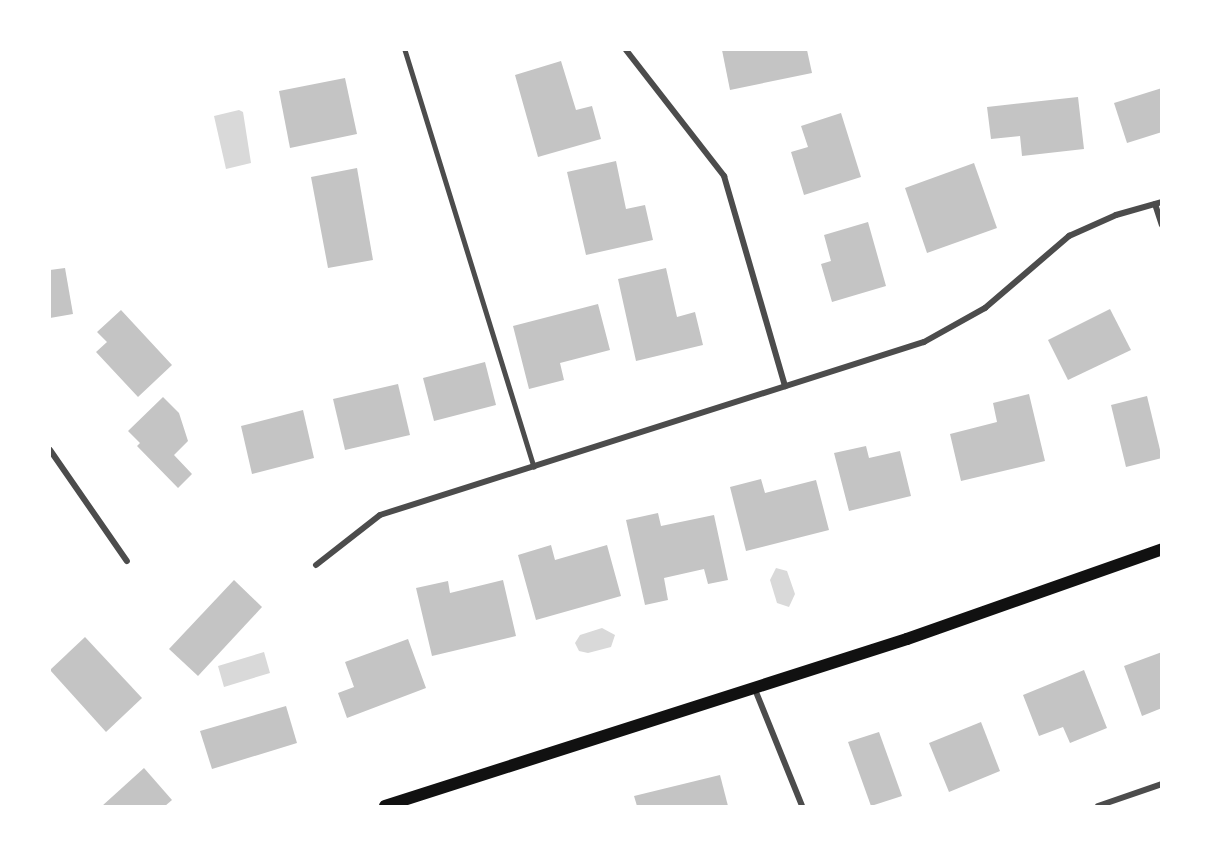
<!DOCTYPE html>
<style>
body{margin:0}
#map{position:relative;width:1211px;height:856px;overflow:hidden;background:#fff;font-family:"Noto Sans",sans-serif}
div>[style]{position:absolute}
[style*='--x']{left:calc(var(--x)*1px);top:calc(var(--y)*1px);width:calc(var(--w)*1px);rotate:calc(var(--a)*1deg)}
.water>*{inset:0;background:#d9d9d9}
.building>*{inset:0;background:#c4c4c4}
.service>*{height:4.5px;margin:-2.25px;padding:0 2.25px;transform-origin:2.25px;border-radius:2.25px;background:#4c4c4c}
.minor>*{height:6px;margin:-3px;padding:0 3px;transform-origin:3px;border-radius:3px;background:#4c4c4c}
.secondary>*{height:12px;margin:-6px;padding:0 6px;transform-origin:6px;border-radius:6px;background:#111}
span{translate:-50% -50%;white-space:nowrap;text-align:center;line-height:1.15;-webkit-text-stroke:4.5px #fff;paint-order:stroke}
.frame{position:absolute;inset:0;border:51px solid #fff;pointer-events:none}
</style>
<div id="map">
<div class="water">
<i style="clip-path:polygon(239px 110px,243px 112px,251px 163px,226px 169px,214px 116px)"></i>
<i style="clip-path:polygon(776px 568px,787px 571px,795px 594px,789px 607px,777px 603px,770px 580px)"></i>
<i style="clip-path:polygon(602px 628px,615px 635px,611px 647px,588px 653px,579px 651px,575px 643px,580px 635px)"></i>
<i style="clip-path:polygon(264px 652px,270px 673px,224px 687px,218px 666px)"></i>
</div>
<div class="building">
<i style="clip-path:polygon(722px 50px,807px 50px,812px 73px,730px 90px)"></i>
<i style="clip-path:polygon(561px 61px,576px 110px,592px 106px,601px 139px,538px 157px,515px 75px)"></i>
<i style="clip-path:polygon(345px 78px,357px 134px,290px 148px,279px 91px)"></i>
<i style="clip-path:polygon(1162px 88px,1162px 132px,1127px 143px,1114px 103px)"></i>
<i style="clip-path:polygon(1078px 97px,1084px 149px,1022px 156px,1020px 136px,991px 139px,987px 107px)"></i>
<i style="clip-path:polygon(841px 113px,861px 177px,804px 195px,791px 152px,808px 147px,801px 126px)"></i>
<i style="clip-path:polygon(616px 161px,626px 209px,645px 205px,653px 240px,586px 255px,567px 172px)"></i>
<i style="clip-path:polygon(974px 163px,997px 228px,927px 253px,905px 188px)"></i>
<i style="clip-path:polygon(357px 168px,373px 260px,328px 268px,311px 177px)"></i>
<i style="clip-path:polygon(868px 222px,886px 286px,832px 302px,821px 264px,831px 261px,824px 235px)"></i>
<i style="clip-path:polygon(65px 268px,73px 314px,50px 318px,50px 270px)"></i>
<i style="clip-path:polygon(666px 268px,677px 317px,695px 312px,703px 345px,636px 361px,618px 279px)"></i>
<i style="clip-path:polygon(598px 304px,610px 350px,560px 363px,564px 380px,529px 389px,513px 326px)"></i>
<i style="clip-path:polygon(1110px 309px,1131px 350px,1068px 380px,1048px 340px)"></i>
<i style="clip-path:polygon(121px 310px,172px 365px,138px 397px,96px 352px,107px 342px,97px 332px)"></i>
<i style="clip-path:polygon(485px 362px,496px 405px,434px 421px,423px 378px)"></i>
<i style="clip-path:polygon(398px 384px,410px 435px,345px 450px,333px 399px)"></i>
<i style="clip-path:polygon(1029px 394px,1045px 461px,961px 481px,950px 434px,997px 422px,993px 403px)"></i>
<i style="clip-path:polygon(1147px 396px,1162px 458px,1126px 467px,1111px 405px)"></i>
<i style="clip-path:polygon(163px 397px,179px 413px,188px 441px,174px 455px,192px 474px,178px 488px,137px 446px,140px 443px,128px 431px)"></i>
<i style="clip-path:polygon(303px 410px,314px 458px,252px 474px,241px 426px)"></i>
<i style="clip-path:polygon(866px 446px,869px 458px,900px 451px,911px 496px,849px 511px,834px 453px)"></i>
<i style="clip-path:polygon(761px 479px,765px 493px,816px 480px,829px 530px,746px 551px,730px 487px)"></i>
<i style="clip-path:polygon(658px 513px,661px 526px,714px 515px,728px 580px,708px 584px,704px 569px,664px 578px,668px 600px,645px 605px,626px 520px)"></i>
<i style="clip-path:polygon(551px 545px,555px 560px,607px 545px,621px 596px,536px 620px,518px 555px)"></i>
<i style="clip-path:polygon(234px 580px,262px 607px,198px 676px,169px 649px)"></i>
<i style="clip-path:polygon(503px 580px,516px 636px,432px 656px,416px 588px,448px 581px,450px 593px)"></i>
<i style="clip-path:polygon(85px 637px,142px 698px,106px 732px,50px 670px)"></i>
<i style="clip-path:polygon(408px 639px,426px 688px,347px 718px,338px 693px,354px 687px,345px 662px)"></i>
<i style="clip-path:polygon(1162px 652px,1162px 708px,1142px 716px,1124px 666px)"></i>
<i style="clip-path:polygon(1084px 670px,1107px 728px,1070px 743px,1063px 727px,1039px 736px,1023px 695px)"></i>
<i style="clip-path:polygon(286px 706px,297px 743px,212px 769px,200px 731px)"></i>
<i style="clip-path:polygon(981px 722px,1000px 771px,949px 792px,929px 743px)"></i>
<i style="clip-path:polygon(879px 732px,902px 796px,871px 806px,848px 742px)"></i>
<i style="clip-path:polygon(144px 768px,172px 800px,165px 806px,102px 806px)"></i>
<i style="clip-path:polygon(720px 775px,728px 806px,637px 806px,634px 796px)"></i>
</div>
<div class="service">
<i style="--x:405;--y:50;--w:436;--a:72.8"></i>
</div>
<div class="minor">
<i style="--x:626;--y:50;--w:160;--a:52.1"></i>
<i style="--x:724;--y:176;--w:219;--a:73.8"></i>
<i style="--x:1155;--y:204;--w:22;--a:72"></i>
<i style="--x:50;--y:450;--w:135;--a:55.3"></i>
<i style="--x:316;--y:565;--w:81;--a:-38"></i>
<i style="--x:380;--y:515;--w:571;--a:-17.64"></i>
<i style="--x:924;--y:342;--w:70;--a:-29.1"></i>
<i style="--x:985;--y:308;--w:111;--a:-40.6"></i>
<i style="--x:1069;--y:236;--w:51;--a:-24.1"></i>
<i style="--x:1116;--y:215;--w:48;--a:-15.8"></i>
<i style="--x:754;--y:687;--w:128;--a:68"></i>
<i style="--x:1098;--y:806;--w:68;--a:-19"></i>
</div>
<div class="secondary">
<i style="--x:385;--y:806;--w:548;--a:-17.74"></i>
<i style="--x:907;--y:639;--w:270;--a:-19.4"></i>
</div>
<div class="frame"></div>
</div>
